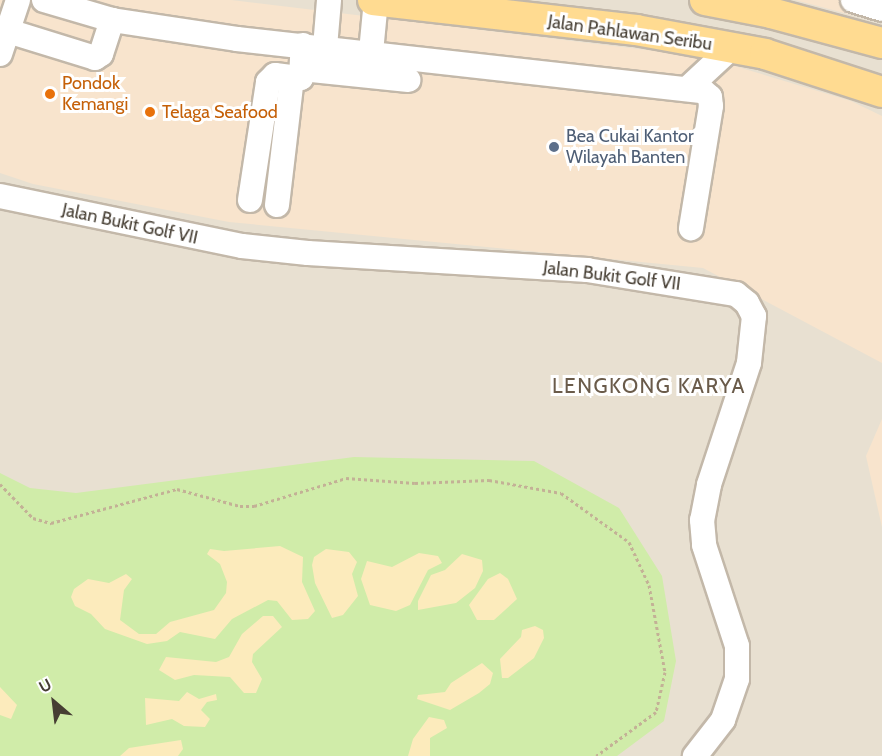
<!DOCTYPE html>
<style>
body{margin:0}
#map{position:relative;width:882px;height:756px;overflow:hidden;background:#f3eee4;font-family:Cabin,sans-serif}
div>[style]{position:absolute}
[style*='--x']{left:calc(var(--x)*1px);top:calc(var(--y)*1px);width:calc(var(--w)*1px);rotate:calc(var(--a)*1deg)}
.residential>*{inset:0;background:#e8e0d1}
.commercial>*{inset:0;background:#f8e4cd}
.green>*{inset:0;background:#d0eca9}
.sand>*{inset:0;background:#fcebbc}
.path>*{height:3px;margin-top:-1.5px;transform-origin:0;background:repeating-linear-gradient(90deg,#c3b196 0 3px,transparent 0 6px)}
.roads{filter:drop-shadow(2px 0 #c3b8a9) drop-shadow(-2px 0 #c3b8a9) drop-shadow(0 2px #c3b8a9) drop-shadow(0 -2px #c3b8a9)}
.minor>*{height:24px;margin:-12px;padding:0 12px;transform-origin:12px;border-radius:12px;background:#fff}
.major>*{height:30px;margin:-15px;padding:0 15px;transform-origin:15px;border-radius:15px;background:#ffdb91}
.dots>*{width:16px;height:16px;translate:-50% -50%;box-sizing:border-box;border:3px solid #fff;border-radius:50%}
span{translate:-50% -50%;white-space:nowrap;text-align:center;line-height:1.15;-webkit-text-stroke:6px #fff;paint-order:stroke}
.street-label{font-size:18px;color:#463e33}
.food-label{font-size:18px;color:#c56008}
.left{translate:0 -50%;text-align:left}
.service-label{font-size:18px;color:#4e5e75}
.quarter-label{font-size:21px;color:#6a5b4a;letter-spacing:1.5px}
.north{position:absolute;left:24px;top:672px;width:60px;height:60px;-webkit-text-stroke:4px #fff;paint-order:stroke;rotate:332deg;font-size:16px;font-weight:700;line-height:24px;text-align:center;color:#463e33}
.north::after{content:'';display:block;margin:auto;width:21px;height:27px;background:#463e33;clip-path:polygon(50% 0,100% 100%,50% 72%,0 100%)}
</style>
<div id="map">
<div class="residential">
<i style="clip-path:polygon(0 0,882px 0,882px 756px,0 756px)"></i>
</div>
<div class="commercial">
<i style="clip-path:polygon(0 0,231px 0,705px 57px,851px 101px,882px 116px,882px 363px,703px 268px,229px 222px,33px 184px,0 173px)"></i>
<i style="clip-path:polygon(795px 0,882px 0,882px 23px)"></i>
<i style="clip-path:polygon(882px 419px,882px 527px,866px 456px)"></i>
</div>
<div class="green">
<i style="clip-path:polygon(354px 457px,534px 461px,619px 508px,662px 576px,676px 661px,664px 721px,617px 756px,0 756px,0 473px,30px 488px,76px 493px)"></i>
</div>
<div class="sand">
<i style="clip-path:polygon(280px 546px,303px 557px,302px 582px,315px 611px,308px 619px,292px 620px,277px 601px,268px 600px,232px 619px,215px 639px,180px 632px,167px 641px,147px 644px,105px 629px,91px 614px,75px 606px,71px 597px,74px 589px,88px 579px,109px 583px,126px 574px,132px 579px,124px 590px,120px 620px,139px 634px,156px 634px,170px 622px,214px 610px,226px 593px,227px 582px,220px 564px,207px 554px,210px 549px,224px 551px)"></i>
<i style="clip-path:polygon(326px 549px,349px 552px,357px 562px,352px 574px,358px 596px,343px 615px,332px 618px,315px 583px,312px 565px,314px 557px)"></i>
<i style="clip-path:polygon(419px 553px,438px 556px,442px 563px,428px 570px,410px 605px,396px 611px,370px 605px,361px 579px,367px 561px,392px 567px)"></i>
<i style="clip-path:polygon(462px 554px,482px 560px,483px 571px,475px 588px,456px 603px,418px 610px,418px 601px,431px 575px,445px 570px)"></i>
<i style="clip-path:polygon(500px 573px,508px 579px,517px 599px,494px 620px,477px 620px,469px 605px,488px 579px)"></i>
<i style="clip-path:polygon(263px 616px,273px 616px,282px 627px,253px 654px,252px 662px,262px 679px,256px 693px,244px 693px,230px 677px,194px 675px,175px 680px,159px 670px,166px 657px,216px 662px,229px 657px,242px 634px)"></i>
<i style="clip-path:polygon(535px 626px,543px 630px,544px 638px,534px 658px,508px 678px,502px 678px,500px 659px,521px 637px,522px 630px)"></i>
<i style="clip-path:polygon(482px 663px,493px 673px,490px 684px,479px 693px,450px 710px,417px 699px,418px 695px,445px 692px,451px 683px)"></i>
<i style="clip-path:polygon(0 687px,17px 705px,11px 719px,0 715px)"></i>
<i style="clip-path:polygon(187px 692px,199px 699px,216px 694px,217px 700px,207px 702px,201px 710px,210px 719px,205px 727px,184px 726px,172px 719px,146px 725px,145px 698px,179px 701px)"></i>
<i style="clip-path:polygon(429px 717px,444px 720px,447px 728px,430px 738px,430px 756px,408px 756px,413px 739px)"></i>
<i style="clip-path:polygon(181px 740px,183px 749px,178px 756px,120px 756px,129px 748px)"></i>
</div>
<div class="path">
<i style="--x:0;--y:484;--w:47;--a:45.9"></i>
<i style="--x:33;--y:518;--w:19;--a:16"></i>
<i style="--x:51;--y:523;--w:131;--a:-15.1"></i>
<i style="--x:177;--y:489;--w:65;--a:15.1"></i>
<i style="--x:240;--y:506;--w:14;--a:0"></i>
<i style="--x:254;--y:506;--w:96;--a:-16.9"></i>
<i style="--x:346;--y:478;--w:69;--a:4.1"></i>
<i style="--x:415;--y:483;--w:74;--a:-2.3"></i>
<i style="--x:489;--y:480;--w:73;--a:10.2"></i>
<i style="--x:561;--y:493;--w:84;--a:35.8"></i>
<i style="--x:629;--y:542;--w:47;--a:65.1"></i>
<i style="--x:649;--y:585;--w:88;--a:79.6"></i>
<i style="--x:665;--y:672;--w:41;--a:102.7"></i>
<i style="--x:656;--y:712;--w:74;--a:143.7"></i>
</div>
<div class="roads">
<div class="minor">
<i style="--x:44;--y:0;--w:71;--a:16.4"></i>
<i style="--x:112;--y:20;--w:126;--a:8.6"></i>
<i style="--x:237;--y:39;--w:469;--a:6.4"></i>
<i style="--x:703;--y:91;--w:9;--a:41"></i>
<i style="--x:710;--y:97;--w:9;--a:84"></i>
<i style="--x:711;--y:106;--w:124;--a:99.3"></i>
<i style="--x:853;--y:0;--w:30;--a:17"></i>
<i style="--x:8;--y:31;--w:91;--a:17.2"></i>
<i style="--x:95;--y:58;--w:7;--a:-34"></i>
<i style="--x:101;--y:54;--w:36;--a:-72"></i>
<i style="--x:325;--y:47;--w:47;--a:-85.1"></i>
<i style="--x:371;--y:52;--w:52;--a:-84.5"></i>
<i style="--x:0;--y:54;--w:57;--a:-71.6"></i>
<i style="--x:302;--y:69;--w:107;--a:5.9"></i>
<i style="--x:688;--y:88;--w:59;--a:-42.9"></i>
<i style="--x:0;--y:196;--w:247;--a:11.7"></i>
<i style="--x:242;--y:246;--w:66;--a:6.1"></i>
<i style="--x:308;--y:253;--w:280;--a:3.5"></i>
<i style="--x:587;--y:270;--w:151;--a:9.2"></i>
<i style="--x:736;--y:294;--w:14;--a:39"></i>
<i style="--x:747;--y:303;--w:15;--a:62"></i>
<i style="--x:754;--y:316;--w:47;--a:96.1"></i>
<i style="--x:749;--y:363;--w:128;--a:108.2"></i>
<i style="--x:709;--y:485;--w:36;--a:101"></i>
<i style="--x:702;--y:520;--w:25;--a:85"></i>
<i style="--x:704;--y:545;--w:106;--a:71.9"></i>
<i style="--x:737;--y:646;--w:33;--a:90"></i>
<i style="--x:737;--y:679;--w:43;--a:108.9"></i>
<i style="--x:723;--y:720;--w:46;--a:127.9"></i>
<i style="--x:250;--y:200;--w:119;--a:-81.3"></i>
<i style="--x:268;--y:82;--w:10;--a:-45"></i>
<i style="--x:275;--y:75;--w:26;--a:7"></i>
<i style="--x:301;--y:78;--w:33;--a:-87"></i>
<i style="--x:277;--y:205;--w:128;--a:-83.3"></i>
</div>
<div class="major">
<i style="--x:373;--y:0;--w:265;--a:6.5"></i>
<i style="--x:636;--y:30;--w:131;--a:10.5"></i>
<i style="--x:765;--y:54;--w:123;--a:18"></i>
<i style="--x:705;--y:0;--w:67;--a:11.1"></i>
<i style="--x:771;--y:13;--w:115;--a:15.1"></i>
</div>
</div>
<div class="dots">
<i style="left:50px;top:94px;background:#e8710a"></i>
<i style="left:150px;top:112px;background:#e8710a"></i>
<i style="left:554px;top:147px;background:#5c6f8a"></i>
</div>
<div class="street-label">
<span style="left:630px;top:33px;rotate:8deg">Jalan Pahlawan Seribu</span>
<span style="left:130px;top:224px;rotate:12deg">Jalan Bukit Golf VII</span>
<span style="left:612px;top:276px;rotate:7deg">Jalan Bukit Golf VII</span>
</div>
<div class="food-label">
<span class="left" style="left:62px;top:94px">Pondok<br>Kemangi</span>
<span class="left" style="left:162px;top:112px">Telaga Seafood</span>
</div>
<div class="service-label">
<span class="left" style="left:566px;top:147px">Bea Cukai Kantor<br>Wilayah Banten</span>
</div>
<div class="quarter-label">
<span style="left:649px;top:386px">LENGKONG KARYA</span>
</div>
<div class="north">U</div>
</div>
